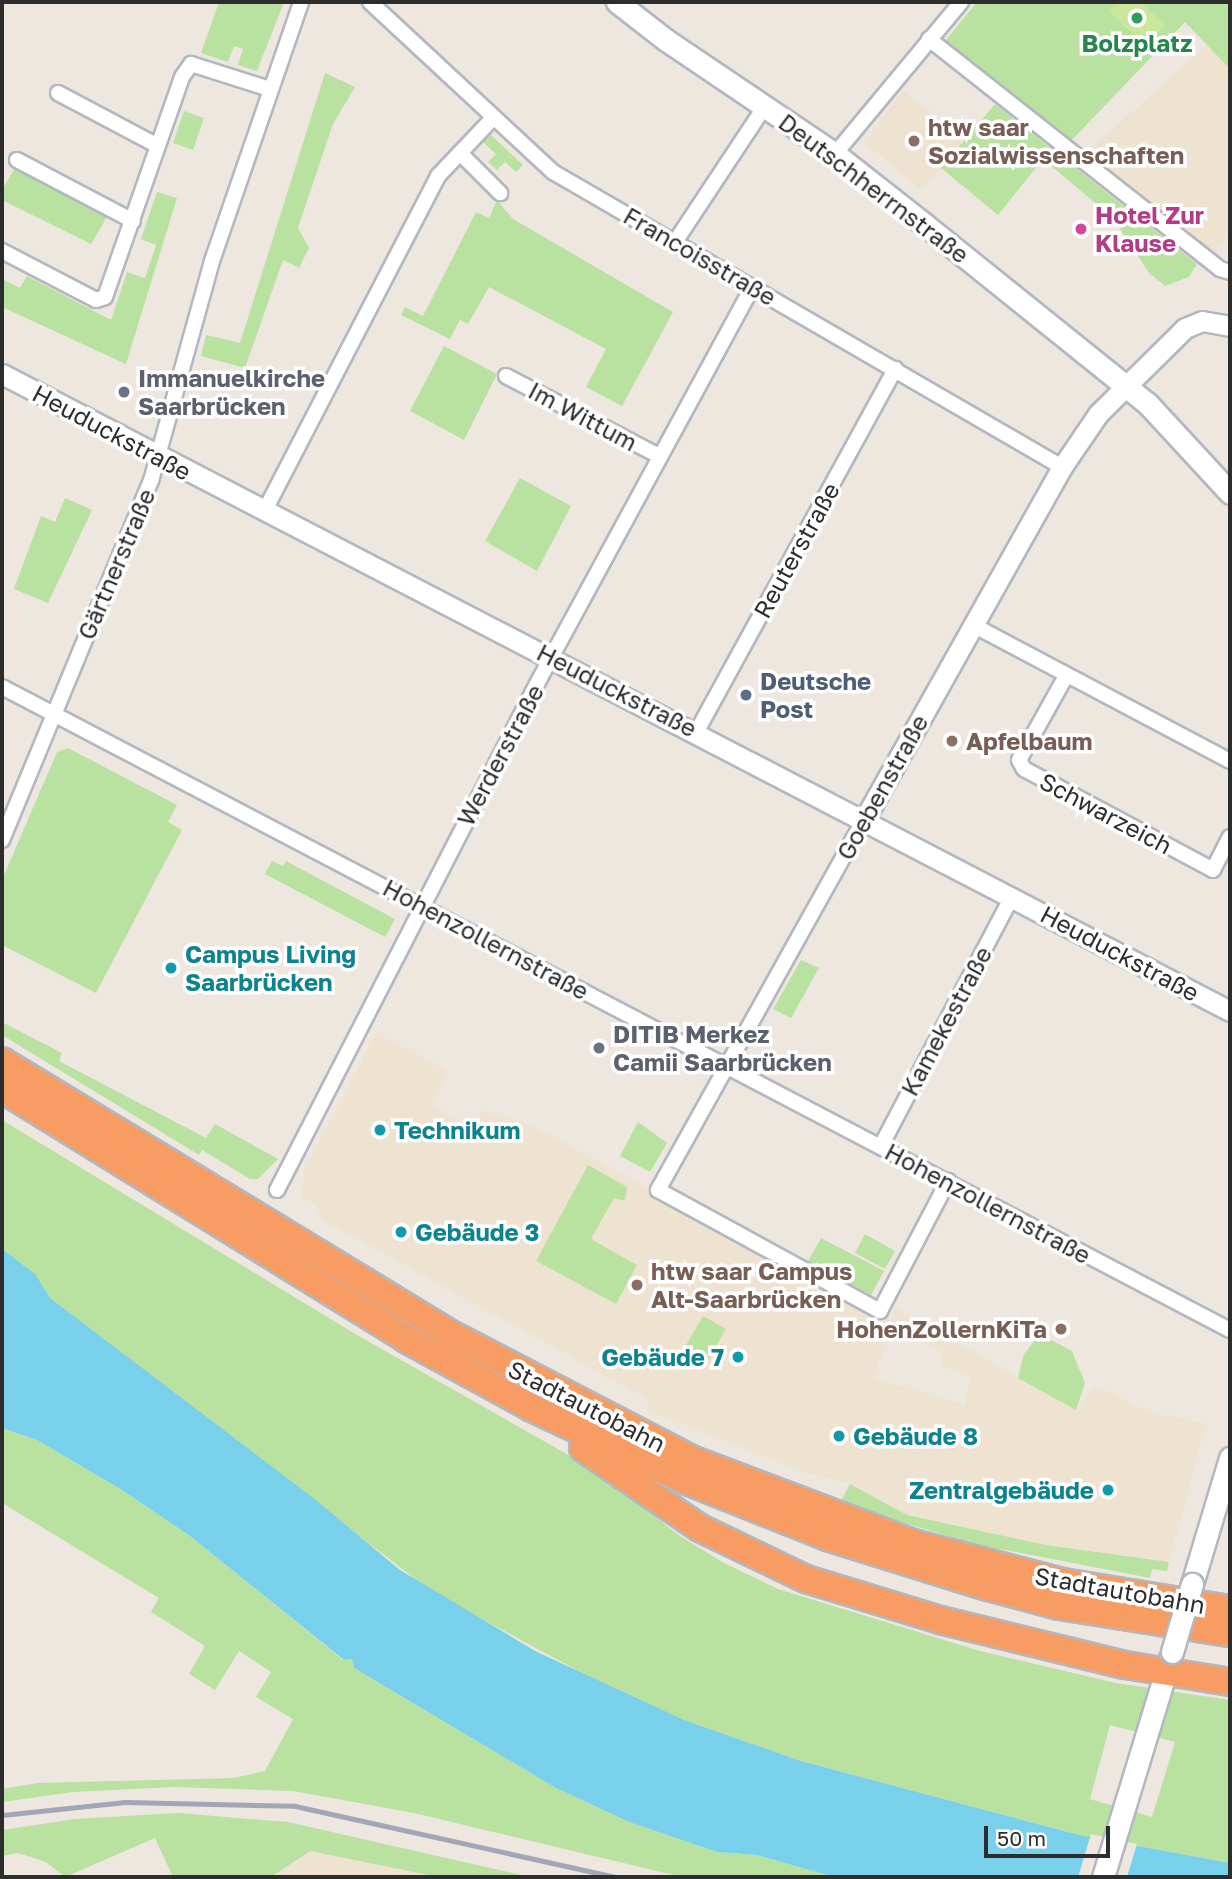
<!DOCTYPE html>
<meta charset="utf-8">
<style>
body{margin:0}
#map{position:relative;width:1232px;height:1879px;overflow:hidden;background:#ede7e0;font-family:"Golos Text",sans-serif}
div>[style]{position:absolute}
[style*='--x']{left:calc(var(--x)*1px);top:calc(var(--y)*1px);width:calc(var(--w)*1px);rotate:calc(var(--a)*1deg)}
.education>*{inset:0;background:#eee3d1}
.green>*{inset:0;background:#b9e1a0}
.pitch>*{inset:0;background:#cbe79c}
.water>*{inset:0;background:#79d0ea}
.pier>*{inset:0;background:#ede7e0}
.roads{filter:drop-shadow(2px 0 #b3b7bf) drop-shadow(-2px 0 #b3b7bf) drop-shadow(0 2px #b3b7bf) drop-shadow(0 -2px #b3b7bf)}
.minor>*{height:14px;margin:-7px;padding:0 7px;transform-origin:7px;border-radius:7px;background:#fff}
.tertiary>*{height:19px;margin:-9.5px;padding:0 9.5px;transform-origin:9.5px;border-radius:9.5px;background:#fff}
.secondary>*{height:21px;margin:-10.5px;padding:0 10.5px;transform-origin:10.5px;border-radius:10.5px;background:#fff}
.motorway>*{height:26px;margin:-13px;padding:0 13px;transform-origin:13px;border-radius:13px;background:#f79c62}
.rail>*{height:5px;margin:-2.5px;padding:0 2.5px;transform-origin:2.5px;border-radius:2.5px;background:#a3a6b6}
.bridges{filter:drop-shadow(2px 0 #b3b7bf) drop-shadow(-2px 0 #b3b7bf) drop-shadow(0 2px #b3b7bf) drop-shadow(0 -2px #b3b7bf)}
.secondary-bridge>*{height:21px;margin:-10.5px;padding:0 10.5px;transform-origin:10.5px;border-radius:10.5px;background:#fff}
.dots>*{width:19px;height:19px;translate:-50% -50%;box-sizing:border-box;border:4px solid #fff;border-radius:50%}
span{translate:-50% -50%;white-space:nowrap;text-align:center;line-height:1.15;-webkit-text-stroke:7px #fff;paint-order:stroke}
.leisure-label{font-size:24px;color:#27864d;font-weight:700}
.education-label{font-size:24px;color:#785e54;font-weight:700}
.left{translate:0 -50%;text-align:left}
.right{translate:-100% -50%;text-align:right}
.street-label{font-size:24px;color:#2d2d2d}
.hotel-label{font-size:24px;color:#b23c85;font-weight:700}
.worship-label{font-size:24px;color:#5b616d;font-weight:700}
.service-label{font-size:24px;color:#4e5e75;font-weight:700}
.culture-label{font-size:24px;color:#0d838f;font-weight:700}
.frame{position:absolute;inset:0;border:4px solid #2d2d2d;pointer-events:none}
.scale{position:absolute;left:984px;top:1826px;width:126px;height:32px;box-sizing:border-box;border:4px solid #2d2d2d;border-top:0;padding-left:9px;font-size:21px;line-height:24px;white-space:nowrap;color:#2d2d2d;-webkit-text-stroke:5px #fff;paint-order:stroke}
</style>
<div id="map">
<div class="education">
<i style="clip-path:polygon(1207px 45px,1230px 69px,1230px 233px,1214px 253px,1088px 151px)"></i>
<i style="clip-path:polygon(903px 91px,964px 140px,922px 190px,863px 142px)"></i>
<i style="clip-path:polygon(evenodd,376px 1033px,448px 1071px,431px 1105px,473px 1128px,483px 1110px,536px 1128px,891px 1319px,896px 1308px,1076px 1410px,1095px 1386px,1108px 1393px,1110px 1390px,1136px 1409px,1139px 1406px,1165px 1418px,1167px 1414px,1206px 1425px,1169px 1562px,1046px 1545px,907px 1515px,850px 1484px,810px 1474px,646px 1410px,650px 1400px,323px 1220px,315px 1204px,302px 1197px,304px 1171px,376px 1033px,891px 1329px,943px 1351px,941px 1366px,971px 1375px,965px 1405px,874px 1378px,891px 1329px)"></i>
<i style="clip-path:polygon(309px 1851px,438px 1877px,254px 1877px,271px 1875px)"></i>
</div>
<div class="green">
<i style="clip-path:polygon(219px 2px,284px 2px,257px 71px,238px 65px,243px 49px,234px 46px,228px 62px,201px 53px)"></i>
<i style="clip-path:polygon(977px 2px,1230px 2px,1230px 69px,1185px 22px,1069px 143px,946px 40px)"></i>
<i style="clip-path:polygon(325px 73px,355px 87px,333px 124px,298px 228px,309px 248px,299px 268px,283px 260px,245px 368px,201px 356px,206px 335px,240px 343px)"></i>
<i style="clip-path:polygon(995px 104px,1197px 264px,1189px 277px,1165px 286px,1149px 273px,1113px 218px,1043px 159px,998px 215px,941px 168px)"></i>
<i style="clip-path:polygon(184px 111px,204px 118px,193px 150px,173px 143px)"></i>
<i style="clip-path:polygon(491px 135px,523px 165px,516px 172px,505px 162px,497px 170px,488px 162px,496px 154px,482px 141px)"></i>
<i style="clip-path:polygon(16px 166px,108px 215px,91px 244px,2px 200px,2px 190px)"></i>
<i style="clip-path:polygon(157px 192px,177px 198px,126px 364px,2px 307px,2px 279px,20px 288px,27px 276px,111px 320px,127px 272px,145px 278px,156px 245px,141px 239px)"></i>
<i style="clip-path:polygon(497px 200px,513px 219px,673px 312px,622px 406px,586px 387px,606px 349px,489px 287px,468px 324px,460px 320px,450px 339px,401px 315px,405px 307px,423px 316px,476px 212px,489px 218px)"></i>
<i style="clip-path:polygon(444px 346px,497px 374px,464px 440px,410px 411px)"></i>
<i style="clip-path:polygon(520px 478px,571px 506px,537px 571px,485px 541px)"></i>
<i style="clip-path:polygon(65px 498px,92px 510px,48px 603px,14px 589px,41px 516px,55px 522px)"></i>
<i style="clip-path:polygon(68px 748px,177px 805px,168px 822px,182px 830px,96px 993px,2px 945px,2px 880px,57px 752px)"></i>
<i style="clip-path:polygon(272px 861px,283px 866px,286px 861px,395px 919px,385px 937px,265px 874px)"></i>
<i style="clip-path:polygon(801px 960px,819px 968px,791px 1018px,773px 1009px)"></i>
<i style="clip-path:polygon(2px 1022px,62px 1053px,59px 1061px,206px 1138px,215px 1124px,278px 1159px,258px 1179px,250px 1179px,202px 1150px,199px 1155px,2px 1035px)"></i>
<i style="clip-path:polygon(evenodd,2px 1120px,357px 1335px,602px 1474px,677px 1534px,724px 1563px,778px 1589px,980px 1651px,1116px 1683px,1230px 1700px,1230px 1863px,1079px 1835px,801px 1761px,684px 1720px,608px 1687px,432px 1592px,50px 1298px,34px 1274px,2px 1249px,2px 1120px,1110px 1725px,1175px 1742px,1152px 1817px,1090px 1799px,1110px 1725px)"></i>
<i style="clip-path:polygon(638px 1122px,667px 1143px,650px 1172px,620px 1156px)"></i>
<i style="clip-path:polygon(588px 1165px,627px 1187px,625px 1201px,614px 1198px,591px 1239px,637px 1265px,616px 1304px,536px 1261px)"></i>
<i style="clip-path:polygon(865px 1234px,895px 1251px,885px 1269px,855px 1253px)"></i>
<i style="clip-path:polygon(821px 1238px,884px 1271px,871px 1295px,808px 1261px)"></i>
<i style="clip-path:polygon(703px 1316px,726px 1329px,706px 1364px,700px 1365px,681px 1354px)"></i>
<i style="clip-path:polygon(1040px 1334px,1072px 1351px,1085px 1383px,1076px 1410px,1018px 1378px,1024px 1354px)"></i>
<i style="clip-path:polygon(2px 1428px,37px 1440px,122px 1490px,190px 1536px,343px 1660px,352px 1659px,354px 1668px,556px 1788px,629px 1822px,717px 1852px,757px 1855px,834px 1877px,682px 1877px,414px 1813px,293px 1791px,174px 1787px,73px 1792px,2px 1802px,2px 1789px,37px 1783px,234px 1778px,265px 1771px,293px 1719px,256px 1697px,271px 1672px,239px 1651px,215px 1690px,189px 1674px,205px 1646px,151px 1612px,159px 1598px,2px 1503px)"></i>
<i style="clip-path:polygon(850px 1484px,907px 1515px,1046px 1545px,1169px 1562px,1167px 1571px,1152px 1569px,1150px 1578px,1000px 1549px,999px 1552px,840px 1503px)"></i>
<i style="clip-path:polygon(178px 1813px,288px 1822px,530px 1877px,438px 1877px,310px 1851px,271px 1877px,173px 1877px,155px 1838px,65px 1877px,46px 1862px,18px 1853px,2px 1856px,2px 1830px,75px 1819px)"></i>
</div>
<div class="pitch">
<i style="clip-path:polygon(1117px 2px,1141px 2px,1165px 25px,1146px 46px,1109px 11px)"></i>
</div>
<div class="water">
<i style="clip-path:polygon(2px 1249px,35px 1274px,50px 1298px,312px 1497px,400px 1570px,537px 1652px,684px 1720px,801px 1761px,1079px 1835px,1230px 1863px,1230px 1877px,834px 1877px,757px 1855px,717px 1852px,629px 1822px,556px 1788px,354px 1668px,352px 1659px,344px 1660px,190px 1536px,122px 1490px,37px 1440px,2px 1428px)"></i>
</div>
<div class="pier">
<i style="clip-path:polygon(1091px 1834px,1137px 1844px,1127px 1877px,1078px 1877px)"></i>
</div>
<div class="roads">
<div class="minor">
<i style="--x:370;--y:2;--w:250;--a:42.9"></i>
<i style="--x:553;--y:172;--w:588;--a:30.1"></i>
<i style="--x:929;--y:39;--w:371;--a:38.3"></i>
<i style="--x:1220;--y:269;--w:10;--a:17"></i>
<i style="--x:58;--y:93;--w:113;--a:27.9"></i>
<i style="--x:460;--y:153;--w:57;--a:45"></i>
<i style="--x:835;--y:154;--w:197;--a:-50.3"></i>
<i style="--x:17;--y:160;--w:131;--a:27.7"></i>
<i style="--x:675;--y:242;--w:163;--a:-56.5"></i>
<i style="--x:2;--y:251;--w:106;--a:27.5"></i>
<i style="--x:96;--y:300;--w:9;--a:-18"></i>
<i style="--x:105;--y:297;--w:233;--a:-70.7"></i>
<i style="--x:182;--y:77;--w:16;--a:-55"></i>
<i style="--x:191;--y:64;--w:83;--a:17.6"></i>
<i style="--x:506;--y:376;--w:173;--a:27.6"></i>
<i style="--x:265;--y:510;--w:376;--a:-62.6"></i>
<i style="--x:438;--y:176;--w:81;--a:-46.5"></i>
<i style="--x:973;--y:625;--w:291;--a:27.9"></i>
<i style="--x:1066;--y:676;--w:96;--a:119.2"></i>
<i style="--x:1019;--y:760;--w:10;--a:61"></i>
<i style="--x:1024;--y:769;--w:214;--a:28.1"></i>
<i style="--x:1213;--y:870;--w:37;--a:-63"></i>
<i style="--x:2;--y:687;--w:1386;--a:27.64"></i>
<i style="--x:697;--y:731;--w:413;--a:-61.3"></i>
<i style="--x:865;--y:818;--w:426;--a:119.1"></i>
<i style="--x:658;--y:1190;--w:253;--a:28.6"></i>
<i style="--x:880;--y:1311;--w:147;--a:-62.4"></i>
<i style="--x:2;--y:840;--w:389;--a:-67.5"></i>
<i style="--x:151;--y:481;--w:228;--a:-74.5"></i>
<i style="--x:212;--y:261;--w:274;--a:-71"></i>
<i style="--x:881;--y:1146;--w:282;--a:-62.3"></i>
<i style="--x:277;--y:1190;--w:573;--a:-62.81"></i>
<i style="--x:539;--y:680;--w:447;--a:-61.5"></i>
</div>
<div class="tertiary">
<i style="--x:2;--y:374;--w:1383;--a:27.42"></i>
<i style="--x:865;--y:818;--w:403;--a:-60.7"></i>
<i style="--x:1062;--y:467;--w:64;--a:-55.8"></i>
<i style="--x:1098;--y:414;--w:122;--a:-44.7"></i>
<i style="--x:1185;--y:328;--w:18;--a:-22"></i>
<i style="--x:1202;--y:321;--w:28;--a:10"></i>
</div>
<div class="secondary">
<i style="--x:617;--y:2;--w:62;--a:37.8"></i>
<i style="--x:666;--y:40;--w:204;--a:34"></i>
<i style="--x:835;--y:154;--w:113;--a:38.2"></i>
<i style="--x:924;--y:224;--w:287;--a:38.8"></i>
<i style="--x:1148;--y:404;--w:121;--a:47.3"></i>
<i style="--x:1192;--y:1584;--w:132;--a:-73.2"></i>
<i style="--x:1103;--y:1877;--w:229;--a:-73"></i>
</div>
<div class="motorway">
<i style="--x:2;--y:1061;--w:525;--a:31.3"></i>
<i style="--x:451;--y:1334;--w:271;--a:27.5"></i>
<i style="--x:691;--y:1459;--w:237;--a:20.7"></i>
<i style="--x:913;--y:1543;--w:155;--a:14.6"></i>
<i style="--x:1063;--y:1582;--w:169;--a:9.2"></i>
<i style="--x:2;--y:1089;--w:475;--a:31.7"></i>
<i style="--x:406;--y:1339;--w:144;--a:28.7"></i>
<i style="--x:532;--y:1408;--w:168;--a:25.3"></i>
<i style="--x:684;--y:1480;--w:154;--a:21.7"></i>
<i style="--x:827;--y:1537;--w:169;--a:17.3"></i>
<i style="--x:988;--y:1587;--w:73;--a:15"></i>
<i style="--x:1059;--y:1606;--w:173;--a:9"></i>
<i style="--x:583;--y:1448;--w:142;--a:34.4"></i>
<i style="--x:700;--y:1528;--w:118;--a:25.7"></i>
<i style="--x:806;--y:1579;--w:140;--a:17"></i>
<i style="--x:940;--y:1620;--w:190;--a:13.7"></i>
<i style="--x:1125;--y:1665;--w:106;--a:9.2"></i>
</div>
</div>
<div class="rail">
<i style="--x:2;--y:1815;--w:124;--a:-6"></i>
<i style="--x:125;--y:1802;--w:170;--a:1.3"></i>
<i style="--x:295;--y:1806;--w:328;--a:12.5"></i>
</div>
<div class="bridges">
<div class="secondary-bridge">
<i style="--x:1172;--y:1652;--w:71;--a:-73.6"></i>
</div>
</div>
<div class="dots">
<i style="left:1137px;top:18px;background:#2e9e5b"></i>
<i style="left:914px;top:141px;background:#8d6e63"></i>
<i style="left:1081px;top:229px;background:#d1479c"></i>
<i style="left:124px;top:392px;background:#6b7280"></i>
<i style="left:746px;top:695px;background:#5c6f8a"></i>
<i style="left:952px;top:741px;background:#8d6e63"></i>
<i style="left:171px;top:968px;background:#0f9aa8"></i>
<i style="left:599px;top:1048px;background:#6b7280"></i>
<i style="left:380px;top:1130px;background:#0f9aa8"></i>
<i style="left:401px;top:1232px;background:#0f9aa8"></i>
<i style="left:637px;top:1285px;background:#8d6e63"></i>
<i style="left:1061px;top:1329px;background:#8d6e63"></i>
<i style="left:738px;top:1357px;background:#0f9aa8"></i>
<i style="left:839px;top:1436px;background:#0f9aa8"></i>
<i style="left:1108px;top:1490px;background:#0f9aa8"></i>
</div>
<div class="leisure-label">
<span style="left:1137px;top:43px">Bolzplatz</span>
</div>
<div class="education-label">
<span class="left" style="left:928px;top:141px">htw saar<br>Sozialwissenschaften</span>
<span class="left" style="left:966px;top:741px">Apfelbaum</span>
<span class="left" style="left:651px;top:1285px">htw saar Campus<br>Alt-Saarbrücken</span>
<span class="right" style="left:1047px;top:1329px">HohenZollernKiTa</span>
</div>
<div class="street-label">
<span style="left:874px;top:188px;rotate:37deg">Deutschherrnstraße</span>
<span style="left:700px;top:256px;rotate:30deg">Francoisstraße</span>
<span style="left:583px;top:416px;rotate:28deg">Im Wittum</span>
<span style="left:112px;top:432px;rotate:28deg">Heuduckstraße</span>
<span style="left:796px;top:550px;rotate:-61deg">Reuterstraße</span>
<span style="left:116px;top:564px;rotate:-67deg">Gärtnerstraße</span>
<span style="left:617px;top:690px;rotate:27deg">Heuduckstraße</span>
<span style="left:500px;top:755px;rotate:-62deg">Werderstraße</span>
<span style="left:882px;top:787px;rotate:-61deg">Goebenstraße</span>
<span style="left:1106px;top:813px;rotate:28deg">Schwarzeich</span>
<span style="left:486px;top:939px;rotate:28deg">Hohenzollernstraße</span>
<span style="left:1120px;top:953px;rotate:28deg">Heuduckstraße</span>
<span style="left:946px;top:1021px;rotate:-62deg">Kamekestraße</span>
<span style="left:988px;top:1203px;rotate:28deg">Hohenzollernstraße</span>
<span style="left:587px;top:1406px;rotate:27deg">Stadtautobahn</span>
<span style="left:1120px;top:1590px;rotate:10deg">Stadtautobahn</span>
</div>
<div class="hotel-label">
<span class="left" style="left:1095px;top:229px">Hotel Zur<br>Klause</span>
</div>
<div class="worship-label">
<span class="left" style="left:138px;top:392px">Immanuelkirche<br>Saarbrücken</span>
<span class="left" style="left:613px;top:1048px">DITIB Merkez<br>Camii Saarbrücken</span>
</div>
<div class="service-label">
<span class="left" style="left:760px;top:695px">Deutsche<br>Post</span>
</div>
<div class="culture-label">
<span class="left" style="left:185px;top:968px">Campus Living<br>Saarbrücken</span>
<span class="left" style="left:394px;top:1130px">Technikum</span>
<span class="left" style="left:415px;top:1232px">Gebäude 3</span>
<span class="right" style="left:724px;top:1357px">Gebäude 7</span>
<span class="left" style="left:853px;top:1436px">Gebäude 8</span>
<span class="right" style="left:1094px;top:1490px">Zentralgebäude</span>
</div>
<div class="frame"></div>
<div class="scale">50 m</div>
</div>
